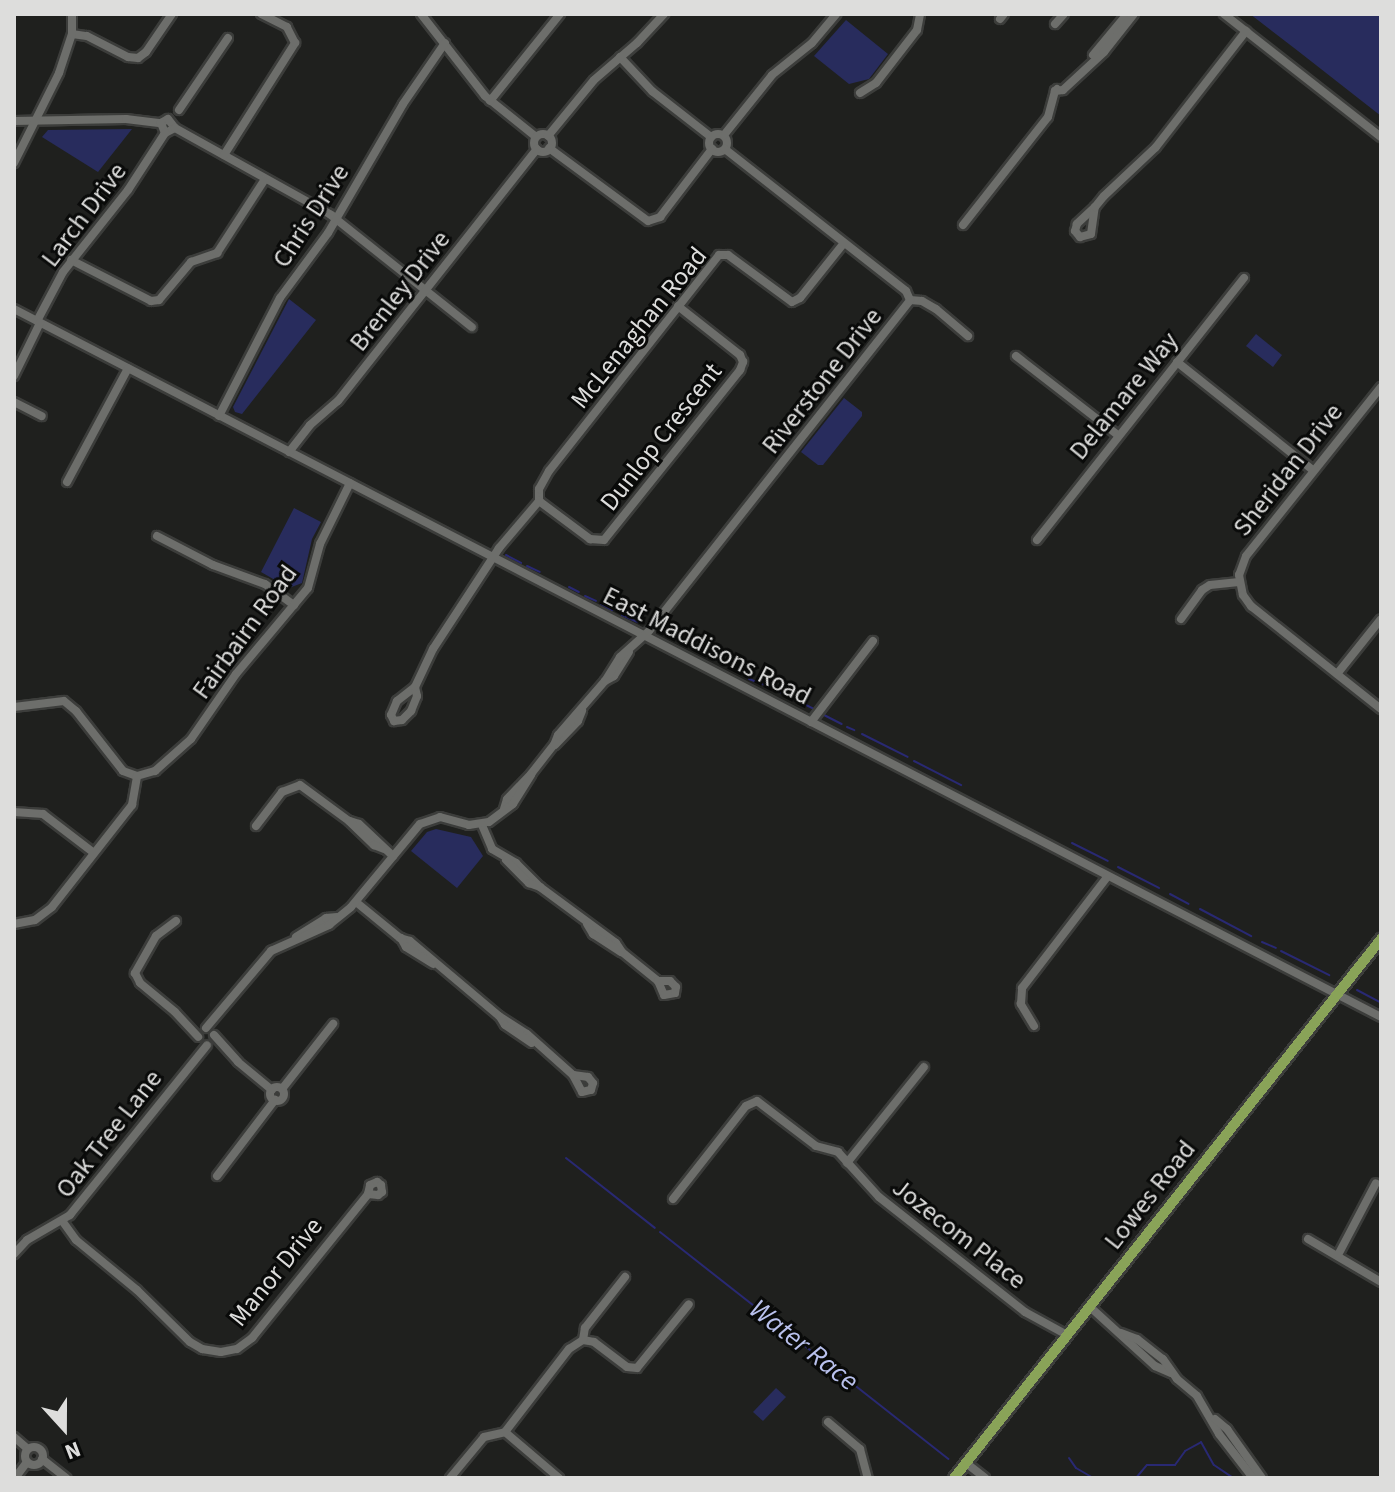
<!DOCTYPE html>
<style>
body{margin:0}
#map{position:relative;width:1395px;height:1492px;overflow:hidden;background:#1f201e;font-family:"Source Sans 3",sans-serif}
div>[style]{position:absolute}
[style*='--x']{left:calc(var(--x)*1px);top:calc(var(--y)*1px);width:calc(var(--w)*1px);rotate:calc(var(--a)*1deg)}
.green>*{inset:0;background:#282c5d}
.stream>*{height:2px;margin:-1px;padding:0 1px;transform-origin:1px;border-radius:1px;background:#292973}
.roads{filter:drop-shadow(2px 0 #3c3d3b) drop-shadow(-2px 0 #3c3d3b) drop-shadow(0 2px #3c3d3b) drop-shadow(0 -2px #3c3d3b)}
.minor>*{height:8px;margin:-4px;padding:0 4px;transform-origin:4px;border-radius:4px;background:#6d6e6b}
.minor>.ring{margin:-4px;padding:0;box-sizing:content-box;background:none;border:8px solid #6d6e6b;border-radius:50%}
.major>*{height:10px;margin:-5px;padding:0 5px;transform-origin:5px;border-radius:5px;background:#89a358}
span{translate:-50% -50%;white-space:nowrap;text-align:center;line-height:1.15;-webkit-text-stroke:6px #090a09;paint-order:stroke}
.street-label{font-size:26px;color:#dddddc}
.water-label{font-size:28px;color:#b9c1ed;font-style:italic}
.frame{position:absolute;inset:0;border:16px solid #dddddc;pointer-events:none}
.north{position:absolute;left:24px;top:1388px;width:80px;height:80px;-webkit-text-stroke:6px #090a09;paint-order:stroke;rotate:159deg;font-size:22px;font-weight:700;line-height:32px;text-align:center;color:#dddddc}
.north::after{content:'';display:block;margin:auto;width:28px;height:36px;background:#dddddc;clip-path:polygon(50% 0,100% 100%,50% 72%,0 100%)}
</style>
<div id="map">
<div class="green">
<i style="clip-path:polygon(1250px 14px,1381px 14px,1381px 116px,1298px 51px)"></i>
<i style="clip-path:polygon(846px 20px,888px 54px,869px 79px,849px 84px,814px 56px)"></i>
<i style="clip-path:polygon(132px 129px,98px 172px,42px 137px,48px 130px)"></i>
<i style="clip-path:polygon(289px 299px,316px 320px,242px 414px,235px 412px,233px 407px)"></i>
<i style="clip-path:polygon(1256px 334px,1282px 355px,1273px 367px,1246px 346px)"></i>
<i style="clip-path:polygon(844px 398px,862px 412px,862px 416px,823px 465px,818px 465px,801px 452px)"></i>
<i style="clip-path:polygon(294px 508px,321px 522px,312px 539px,302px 583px,289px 588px,261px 572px)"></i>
<i style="clip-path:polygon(436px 829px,471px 837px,483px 856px,457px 888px,411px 851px,427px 832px)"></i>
<i style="clip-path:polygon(776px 1388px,786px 1397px,763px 1421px,753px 1412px)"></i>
</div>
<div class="stream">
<i style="--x:506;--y:555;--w:17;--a:28"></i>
<i style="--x:527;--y:566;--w:14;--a:25"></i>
<i style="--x:569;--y:587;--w:11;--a:27"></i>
<i style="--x:585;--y:596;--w:12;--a:24"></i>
<i style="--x:601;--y:604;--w:13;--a:29"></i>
<i style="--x:622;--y:615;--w:17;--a:25"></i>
<i style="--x:749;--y:679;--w:17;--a:21"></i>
<i style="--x:770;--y:687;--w:49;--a:26.6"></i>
<i style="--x:822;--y:714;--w:22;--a:27"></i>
<i style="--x:847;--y:727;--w:8;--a:23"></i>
<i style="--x:862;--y:734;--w:51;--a:26.6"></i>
<i style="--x:914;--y:761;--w:53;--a:27.1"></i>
<i style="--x:1072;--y:843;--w:40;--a:26.6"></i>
<i style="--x:1118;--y:867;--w:46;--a:27.1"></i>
<i style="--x:1170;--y:894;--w:21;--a:28"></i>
<i style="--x:1200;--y:909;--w:58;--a:27.9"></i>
<i style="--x:1262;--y:942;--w:15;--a:23"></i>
<i style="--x:1281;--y:951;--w:54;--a:26.6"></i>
<i style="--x:1357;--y:990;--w:27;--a:28"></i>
<i style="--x:566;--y:1158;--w:113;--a:38.2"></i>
<i style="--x:660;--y:1232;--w:367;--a:38.2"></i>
<i style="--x:1069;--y:1458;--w:12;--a:55"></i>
<i style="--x:1076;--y:1468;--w:20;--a:30"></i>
<i style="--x:1136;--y:1478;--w:17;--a:-50"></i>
<i style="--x:1147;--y:1465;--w:28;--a:0"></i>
<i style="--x:1175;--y:1465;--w:17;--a:-54"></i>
<i style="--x:1185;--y:1451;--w:18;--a:-29"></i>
<i style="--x:1201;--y:1442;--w:26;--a:61"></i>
<i style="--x:1214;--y:1465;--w:23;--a:34"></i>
</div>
<div class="roads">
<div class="minor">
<i style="--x:421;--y:14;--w:104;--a:52"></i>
<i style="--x:485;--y:96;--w:65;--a:38.8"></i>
<i style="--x:1224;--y:14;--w:199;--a:38.1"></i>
<i style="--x:1000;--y:19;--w:6;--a:-51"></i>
<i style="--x:1055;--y:24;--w:13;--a:-48"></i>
<i style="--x:72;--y:34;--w:15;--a:8"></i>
<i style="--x:87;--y:36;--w:46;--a:27.1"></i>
<i style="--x:128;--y:57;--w:10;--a:6"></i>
<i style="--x:138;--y:58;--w:10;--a:-37"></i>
<i style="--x:146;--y:52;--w:46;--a:-55.6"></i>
<i style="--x:1093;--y:55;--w:53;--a:-50.3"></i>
<i style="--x:620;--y:57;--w:47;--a:46.7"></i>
<i style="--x:652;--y:91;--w:75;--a:37.9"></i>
<i style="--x:1057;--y:89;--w:3;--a:135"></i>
<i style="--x:1055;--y:91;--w:8;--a:-7"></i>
<i style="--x:1063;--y:90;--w:56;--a:-42.8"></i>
<i style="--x:1104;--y:52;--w:48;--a:-51.7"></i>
<i style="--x:860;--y:93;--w:19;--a:-32"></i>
<i style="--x:876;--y:83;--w:67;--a:-52.3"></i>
<i style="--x:917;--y:30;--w:16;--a:-79"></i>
<i style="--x:490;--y:101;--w:112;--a:-51.2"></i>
<i style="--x:179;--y:110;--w:87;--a:-55.8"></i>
<i style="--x:14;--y:121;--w:112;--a:-1"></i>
<i style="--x:126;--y:119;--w:35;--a:7"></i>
<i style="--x:161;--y:123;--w:8;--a:-30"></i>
<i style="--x:168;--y:119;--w:11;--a:52"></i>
<i style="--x:175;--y:128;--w:11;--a:153"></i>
<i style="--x:165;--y:133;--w:11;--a:-112"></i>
<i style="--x:175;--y:128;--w:179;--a:29.1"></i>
<i style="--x:331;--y:215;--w:180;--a:38.5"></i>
<i class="ring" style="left:709px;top:134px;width:10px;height:10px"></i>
<i class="ring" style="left:534px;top:134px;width:10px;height:10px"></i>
<i style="--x:724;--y:135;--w:77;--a:-51.3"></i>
<i style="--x:772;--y:75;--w:51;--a:-38.7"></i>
<i style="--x:812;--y:43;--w:38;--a:-50"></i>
<i style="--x:548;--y:136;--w:72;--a:-50.6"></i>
<i style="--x:594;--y:80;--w:57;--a:-40.7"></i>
<i style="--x:637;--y:43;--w:40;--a:-47"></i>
<i style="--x:549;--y:148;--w:123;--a:36.4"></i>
<i style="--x:648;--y:221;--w:13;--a:-18"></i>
<i style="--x:660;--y:217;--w:86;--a:-52.6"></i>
<i style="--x:224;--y:155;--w:133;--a:-57.6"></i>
<i style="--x:295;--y:43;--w:18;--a:-117"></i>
<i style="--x:287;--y:27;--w:29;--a:-153"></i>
<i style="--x:14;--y:163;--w:101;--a:-63.4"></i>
<i style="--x:59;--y:73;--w:41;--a:-71.6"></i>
<i style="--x:72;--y:34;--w:20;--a:-90"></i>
<i style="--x:1095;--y:207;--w:25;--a:137"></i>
<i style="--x:1077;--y:224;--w:7;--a:106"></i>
<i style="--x:1075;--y:231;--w:8;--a:50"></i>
<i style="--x:1080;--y:237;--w:11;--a:-15"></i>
<i style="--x:1091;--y:234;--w:27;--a:-82"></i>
<i style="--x:1095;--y:207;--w:14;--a:-51"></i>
<i style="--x:1104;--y:196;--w:71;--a:-43.3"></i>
<i style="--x:1156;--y:147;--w:147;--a:-52.2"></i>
<i style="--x:963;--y:225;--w:137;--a:-51.8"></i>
<i style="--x:1048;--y:117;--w:27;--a:-75"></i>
<i style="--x:71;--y:260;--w:90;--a:27.1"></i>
<i style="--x:151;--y:301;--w:8;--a:-7"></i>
<i style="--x:159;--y:300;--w:50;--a:-49.9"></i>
<i style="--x:191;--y:262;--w:28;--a:-19"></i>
<i style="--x:217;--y:253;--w:88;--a:-57"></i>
<i style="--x:910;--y:300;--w:12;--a:5"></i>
<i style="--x:922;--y:301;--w:16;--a:30"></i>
<i style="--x:936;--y:309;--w:42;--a:40.2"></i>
<i style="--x:14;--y:309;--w:1539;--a:27.38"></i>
<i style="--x:37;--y:321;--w:55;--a:-62"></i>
<i style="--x:63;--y:272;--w:105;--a:-51.6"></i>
<i style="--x:128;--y:190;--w:68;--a:-57"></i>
<i style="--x:1016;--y:356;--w:129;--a:37.8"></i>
<i style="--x:1177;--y:362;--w:174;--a:38.5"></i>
<i style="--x:14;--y:376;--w:59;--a:-63.9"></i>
<i style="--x:1381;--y:387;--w:216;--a:128.6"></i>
<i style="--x:1246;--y:556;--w:20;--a:110"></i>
<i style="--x:1239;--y:575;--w:20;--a:79"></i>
<i style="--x:1243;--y:595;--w:14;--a:54"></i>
<i style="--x:1251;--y:606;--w:166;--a:38.4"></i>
<i style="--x:14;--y:402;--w:31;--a:27"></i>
<i style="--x:219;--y:416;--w:133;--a:-62.7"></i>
<i style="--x:280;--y:298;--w:81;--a:-53.6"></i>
<i style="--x:328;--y:233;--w:149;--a:-59.8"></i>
<i style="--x:403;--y:104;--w:74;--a:-55.5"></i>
<i style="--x:289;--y:452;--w:34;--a:-52"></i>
<i style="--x:310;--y:425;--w:37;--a:-41"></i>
<i style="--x:338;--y:401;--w:321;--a:-51.7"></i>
<i style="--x:67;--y:482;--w:129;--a:-61.8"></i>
<i style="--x:539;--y:501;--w:12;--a:-90"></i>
<i style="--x:539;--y:489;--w:21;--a:-61"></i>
<i style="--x:549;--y:471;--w:275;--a:-51.8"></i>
<i style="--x:719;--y:255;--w:9;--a:0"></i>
<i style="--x:728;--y:255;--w:79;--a:36.3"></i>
<i style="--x:792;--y:302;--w:9;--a:-27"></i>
<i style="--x:800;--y:298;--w:70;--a:-51.3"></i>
<i style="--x:539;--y:501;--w:64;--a:36.7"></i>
<i style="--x:590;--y:539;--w:14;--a:4"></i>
<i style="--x:604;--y:540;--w:218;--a:-51.3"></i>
<i style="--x:740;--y:370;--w:9;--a:-69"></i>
<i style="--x:743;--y:362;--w:8;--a:-113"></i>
<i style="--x:740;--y:355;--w:79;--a:-141.7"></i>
<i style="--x:157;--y:536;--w:63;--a:27.4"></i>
<i style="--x:213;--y:565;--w:55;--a:20.1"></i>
<i style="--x:265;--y:584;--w:36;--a:36"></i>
<i style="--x:1037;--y:540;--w:334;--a:-51.7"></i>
<i style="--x:1181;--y:619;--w:36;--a:-54"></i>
<i style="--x:1202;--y:590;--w:9;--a:-32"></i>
<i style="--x:1210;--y:585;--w:29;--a:-6"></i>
<i style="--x:1337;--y:674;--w:70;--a:-51.3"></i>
<i style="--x:605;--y:681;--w:10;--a:-29"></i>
<i style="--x:614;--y:676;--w:28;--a:-58"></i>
<i style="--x:415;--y:687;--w:23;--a:142"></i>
<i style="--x:397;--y:701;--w:15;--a:113"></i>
<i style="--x:391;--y:715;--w:7;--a:63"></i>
<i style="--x:394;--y:721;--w:8;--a:-7"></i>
<i style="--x:402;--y:720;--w:13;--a:-45"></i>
<i style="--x:411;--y:711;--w:16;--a:-68"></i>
<i style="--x:417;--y:696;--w:9;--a:-103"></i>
<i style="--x:415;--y:687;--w:42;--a:-64.7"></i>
<i style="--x:433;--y:649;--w:121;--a:-56.8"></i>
<i style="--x:499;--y:548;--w:62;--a:-49.6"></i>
<i style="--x:14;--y:707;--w:50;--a:-6.8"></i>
<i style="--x:64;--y:701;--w:16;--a:40"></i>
<i style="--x:76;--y:711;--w:76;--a:51.9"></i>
<i style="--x:123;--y:771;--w:15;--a:20"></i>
<i style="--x:137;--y:776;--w:19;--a:-16"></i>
<i style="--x:155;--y:771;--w:48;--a:-41.6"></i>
<i style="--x:191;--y:739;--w:79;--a:-55.3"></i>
<i style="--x:236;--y:674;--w:112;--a:-50.1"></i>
<i style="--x:308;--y:588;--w:46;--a:-74.7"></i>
<i style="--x:320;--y:544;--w:68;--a:-63.8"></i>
<i style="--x:811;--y:722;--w:102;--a:-52.6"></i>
<i style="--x:555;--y:745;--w:33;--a:-46"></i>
<i style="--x:578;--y:721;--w:11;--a:-68"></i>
<i style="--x:504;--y:809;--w:10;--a:-73"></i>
<i style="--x:507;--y:799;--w:35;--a:-46"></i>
<i style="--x:531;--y:774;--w:37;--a:-52"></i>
<i style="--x:554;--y:745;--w:11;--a:-68"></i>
<i style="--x:558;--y:735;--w:72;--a:-49"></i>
<i style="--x:605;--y:681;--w:28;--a:-58"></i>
<i style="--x:620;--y:657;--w:39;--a:-42"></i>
<i style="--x:649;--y:631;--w:422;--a:-51.7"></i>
<i style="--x:910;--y:300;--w:10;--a:-114"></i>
<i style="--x:906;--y:291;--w:230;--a:-141.9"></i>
<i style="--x:14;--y:812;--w:29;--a:4"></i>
<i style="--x:43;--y:814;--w:64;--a:37.4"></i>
<i style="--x:350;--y:821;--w:9;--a:18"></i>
<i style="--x:359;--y:824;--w:47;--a:43.3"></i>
<i style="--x:482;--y:825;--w:26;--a:67"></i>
<i style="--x:492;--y:849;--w:28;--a:30"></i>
<i style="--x:516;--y:863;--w:34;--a:45"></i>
<i style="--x:540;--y:887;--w:94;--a:36.4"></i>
<i style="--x:616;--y:943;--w:11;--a:56"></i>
<i style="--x:622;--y:952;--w:46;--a:38.9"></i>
<i style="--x:658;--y:981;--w:15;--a:67"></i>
<i style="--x:664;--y:995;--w:11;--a:-10"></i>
<i style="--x:675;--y:993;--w:6;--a:-81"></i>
<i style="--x:676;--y:987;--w:8;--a:-135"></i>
<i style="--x:670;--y:981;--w:12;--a:180"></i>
<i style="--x:256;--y:826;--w:43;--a:-52.6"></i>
<i style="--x:282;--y:792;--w:19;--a:-21"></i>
<i style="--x:300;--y:785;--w:61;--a:36.3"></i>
<i style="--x:349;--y:821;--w:35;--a:44"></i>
<i style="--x:374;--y:845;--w:11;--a:22"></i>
<i style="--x:506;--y:860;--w:33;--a:45"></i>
<i style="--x:529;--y:883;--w:12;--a:20"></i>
<i style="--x:356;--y:902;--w:57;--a:39.3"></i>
<i style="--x:400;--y:938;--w:10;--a:17"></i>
<i style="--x:410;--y:941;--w:116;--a:40.1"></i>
<i style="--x:499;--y:1016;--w:33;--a:33"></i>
<i style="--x:527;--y:1034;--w:62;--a:41.7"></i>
<i style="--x:573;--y:1075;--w:19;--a:62"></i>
<i style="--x:582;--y:1092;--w:9;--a:-13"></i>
<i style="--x:591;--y:1090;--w:7;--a:-74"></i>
<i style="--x:593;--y:1083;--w:8;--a:-130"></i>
<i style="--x:588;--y:1077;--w:15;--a:-172"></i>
<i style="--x:176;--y:921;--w:25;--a:143"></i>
<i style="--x:156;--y:936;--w:43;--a:119.6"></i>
<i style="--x:135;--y:973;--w:11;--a:63"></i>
<i style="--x:140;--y:983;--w:45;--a:39.6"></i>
<i style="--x:175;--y:1012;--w:34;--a:47"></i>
<i style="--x:14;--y:924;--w:21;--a:-11"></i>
<i style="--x:35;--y:920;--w:21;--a:-37"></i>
<i style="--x:52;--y:907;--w:130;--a:-51.9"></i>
<i style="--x:132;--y:805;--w:29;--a:-80"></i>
<i style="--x:587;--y:924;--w:12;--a:59"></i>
<i style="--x:593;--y:934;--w:33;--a:33"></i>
<i style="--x:296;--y:937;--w:36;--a:-32"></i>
<i style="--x:326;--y:918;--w:11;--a:-5"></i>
<i style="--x:401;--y:938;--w:10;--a:61"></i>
<i style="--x:406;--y:947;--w:32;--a:32"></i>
<i style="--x:500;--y:1017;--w:9;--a:58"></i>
<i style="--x:505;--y:1025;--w:32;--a:34"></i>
<i style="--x:1034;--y:1026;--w:26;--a:-121"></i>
<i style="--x:1021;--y:1004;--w:16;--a:-86"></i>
<i style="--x:1022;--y:988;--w:141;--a:-52.5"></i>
<i style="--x:206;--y:1028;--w:101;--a:-49.8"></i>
<i style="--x:271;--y:951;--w:64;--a:-24.1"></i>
<i style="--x:329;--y:925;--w:28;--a:-39"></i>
<i style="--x:351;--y:907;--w:108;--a:-50.3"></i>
<i style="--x:420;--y:824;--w:21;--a:-19"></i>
<i style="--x:440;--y:817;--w:30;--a:15"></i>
<i style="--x:469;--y:825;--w:20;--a:-9"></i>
<i style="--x:489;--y:822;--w:30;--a:-37"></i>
<i style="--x:513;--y:804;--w:34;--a:-58"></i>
<i style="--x:214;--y:1035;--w:36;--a:48"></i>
<i style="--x:238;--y:1062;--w:44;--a:39.5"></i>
<i class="ring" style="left:270px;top:1087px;width:6px;height:6px"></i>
<i style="--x:282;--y:1089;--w:83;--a:-51.9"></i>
<i style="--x:847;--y:1163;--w:123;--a:-51.3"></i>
<i style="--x:217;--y:1176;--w:96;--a:-52.7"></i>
<i style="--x:673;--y:1199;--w:118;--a:-51.9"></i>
<i style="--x:746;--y:1106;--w:12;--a:-24"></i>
<i style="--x:757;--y:1101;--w:74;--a:37.3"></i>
<i style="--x:816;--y:1146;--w:23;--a:15"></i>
<i style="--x:838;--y:1152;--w:61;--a:47.7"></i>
<i style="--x:879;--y:1197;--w:186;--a:38.2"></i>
<i style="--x:1025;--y:1312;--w:48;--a:28.7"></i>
<i style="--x:63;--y:1222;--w:22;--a:54"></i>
<i style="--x:76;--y:1240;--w:79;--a:39.3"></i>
<i style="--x:137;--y:1290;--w:74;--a:44.5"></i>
<i style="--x:190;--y:1342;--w:14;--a:30"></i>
<i style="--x:202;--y:1349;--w:19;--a:9"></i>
<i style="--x:221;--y:1352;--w:16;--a:-11"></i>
<i style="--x:237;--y:1349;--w:19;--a:-36"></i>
<i style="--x:252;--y:1338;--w:185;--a:-51.1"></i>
<i style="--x:368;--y:1194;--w:9;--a:-77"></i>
<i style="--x:370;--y:1185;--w:8;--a:-23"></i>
<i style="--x:377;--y:1182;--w:5;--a:37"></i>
<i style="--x:381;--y:1185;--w:7;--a:82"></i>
<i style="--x:382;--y:1192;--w:5;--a:143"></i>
<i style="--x:378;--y:1195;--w:10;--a:-174"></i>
<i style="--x:1308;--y:1239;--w:85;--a:30.5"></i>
<i style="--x:14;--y:1254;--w:19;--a:-47"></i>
<i style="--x:27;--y:1240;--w:50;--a:-30.2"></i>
<i style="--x:70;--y:1215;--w:218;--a:-51.1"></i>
<i style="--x:1338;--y:1255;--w:81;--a:-62.2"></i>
<i style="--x:1089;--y:1306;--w:89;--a:42.3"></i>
<i style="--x:1155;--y:1366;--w:17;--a:24"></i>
<i style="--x:1121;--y:1333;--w:17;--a:21"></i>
<i style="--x:1137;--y:1339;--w:33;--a:38"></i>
<i style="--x:1163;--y:1359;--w:24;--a:55"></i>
<i style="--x:1177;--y:1379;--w:26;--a:40"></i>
<i style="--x:1197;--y:1396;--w:44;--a:59.9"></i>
<i style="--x:1219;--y:1434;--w:56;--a:52.3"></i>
<i style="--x:583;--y:1340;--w:11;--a:10"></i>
<i style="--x:594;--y:1342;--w:41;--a:37.1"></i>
<i style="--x:627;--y:1367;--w:10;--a:6"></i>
<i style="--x:637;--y:1368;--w:82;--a:-50.9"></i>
<i style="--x:1215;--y:1419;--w:16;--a:40"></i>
<i style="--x:1227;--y:1429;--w:60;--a:54.5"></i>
<i style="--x:828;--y:1422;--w:42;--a:40.2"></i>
<i style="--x:860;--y:1449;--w:30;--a:75"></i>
<i style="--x:505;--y:1432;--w:105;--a:-52.4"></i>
<i style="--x:569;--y:1349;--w:17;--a:-33"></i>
<i style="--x:583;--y:1340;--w:12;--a:-81"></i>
<i style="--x:585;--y:1328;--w:65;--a:-51.9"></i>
<i style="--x:505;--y:1432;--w:71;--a:40.4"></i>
<i style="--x:14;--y:1437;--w:18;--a:41"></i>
<i class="ring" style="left:25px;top:1447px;width:10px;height:10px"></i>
<i style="--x:42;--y:1459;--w:31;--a:38"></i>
<i style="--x:966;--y:1463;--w:24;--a:38"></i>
<i style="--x:15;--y:1478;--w:20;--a:-53"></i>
<i style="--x:450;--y:1478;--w:53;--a:-50.3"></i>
<i style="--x:484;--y:1437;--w:22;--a:-13"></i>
</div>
<div class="major">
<i style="--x:954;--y:1478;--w:688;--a:-51.61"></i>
</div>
</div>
<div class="street-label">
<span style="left:84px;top:215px;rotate:-53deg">Larch Drive</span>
<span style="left:311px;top:216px;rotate:-57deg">Chris Drive</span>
<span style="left:400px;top:291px;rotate:-52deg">Brenley Drive</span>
<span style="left:639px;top:328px;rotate:-51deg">McLenaghan Road</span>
<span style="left:822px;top:381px;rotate:-52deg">Riverstone Drive</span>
<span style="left:1124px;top:396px;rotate:-51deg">Delamare Way</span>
<span style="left:661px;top:437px;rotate:-52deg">Dunlop Crescent</span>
<span style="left:1288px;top:470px;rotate:-52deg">Sheridan Drive</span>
<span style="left:245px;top:632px;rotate:-54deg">Fairbairn Road</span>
<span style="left:707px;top:646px;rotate:27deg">East Maddisons Road</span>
<span style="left:109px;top:1134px;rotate:-52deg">Oak Tree Lane</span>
<span style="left:1150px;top:1195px;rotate:-52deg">Lowes Road</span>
<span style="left:959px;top:1234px;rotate:38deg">Jozecom Place</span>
<span style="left:276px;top:1272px;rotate:-51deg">Manor Drive</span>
</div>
<div class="water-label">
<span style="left:804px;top:1345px;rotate:38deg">Water Race</span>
</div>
<div class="frame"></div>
<div class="north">N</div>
</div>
